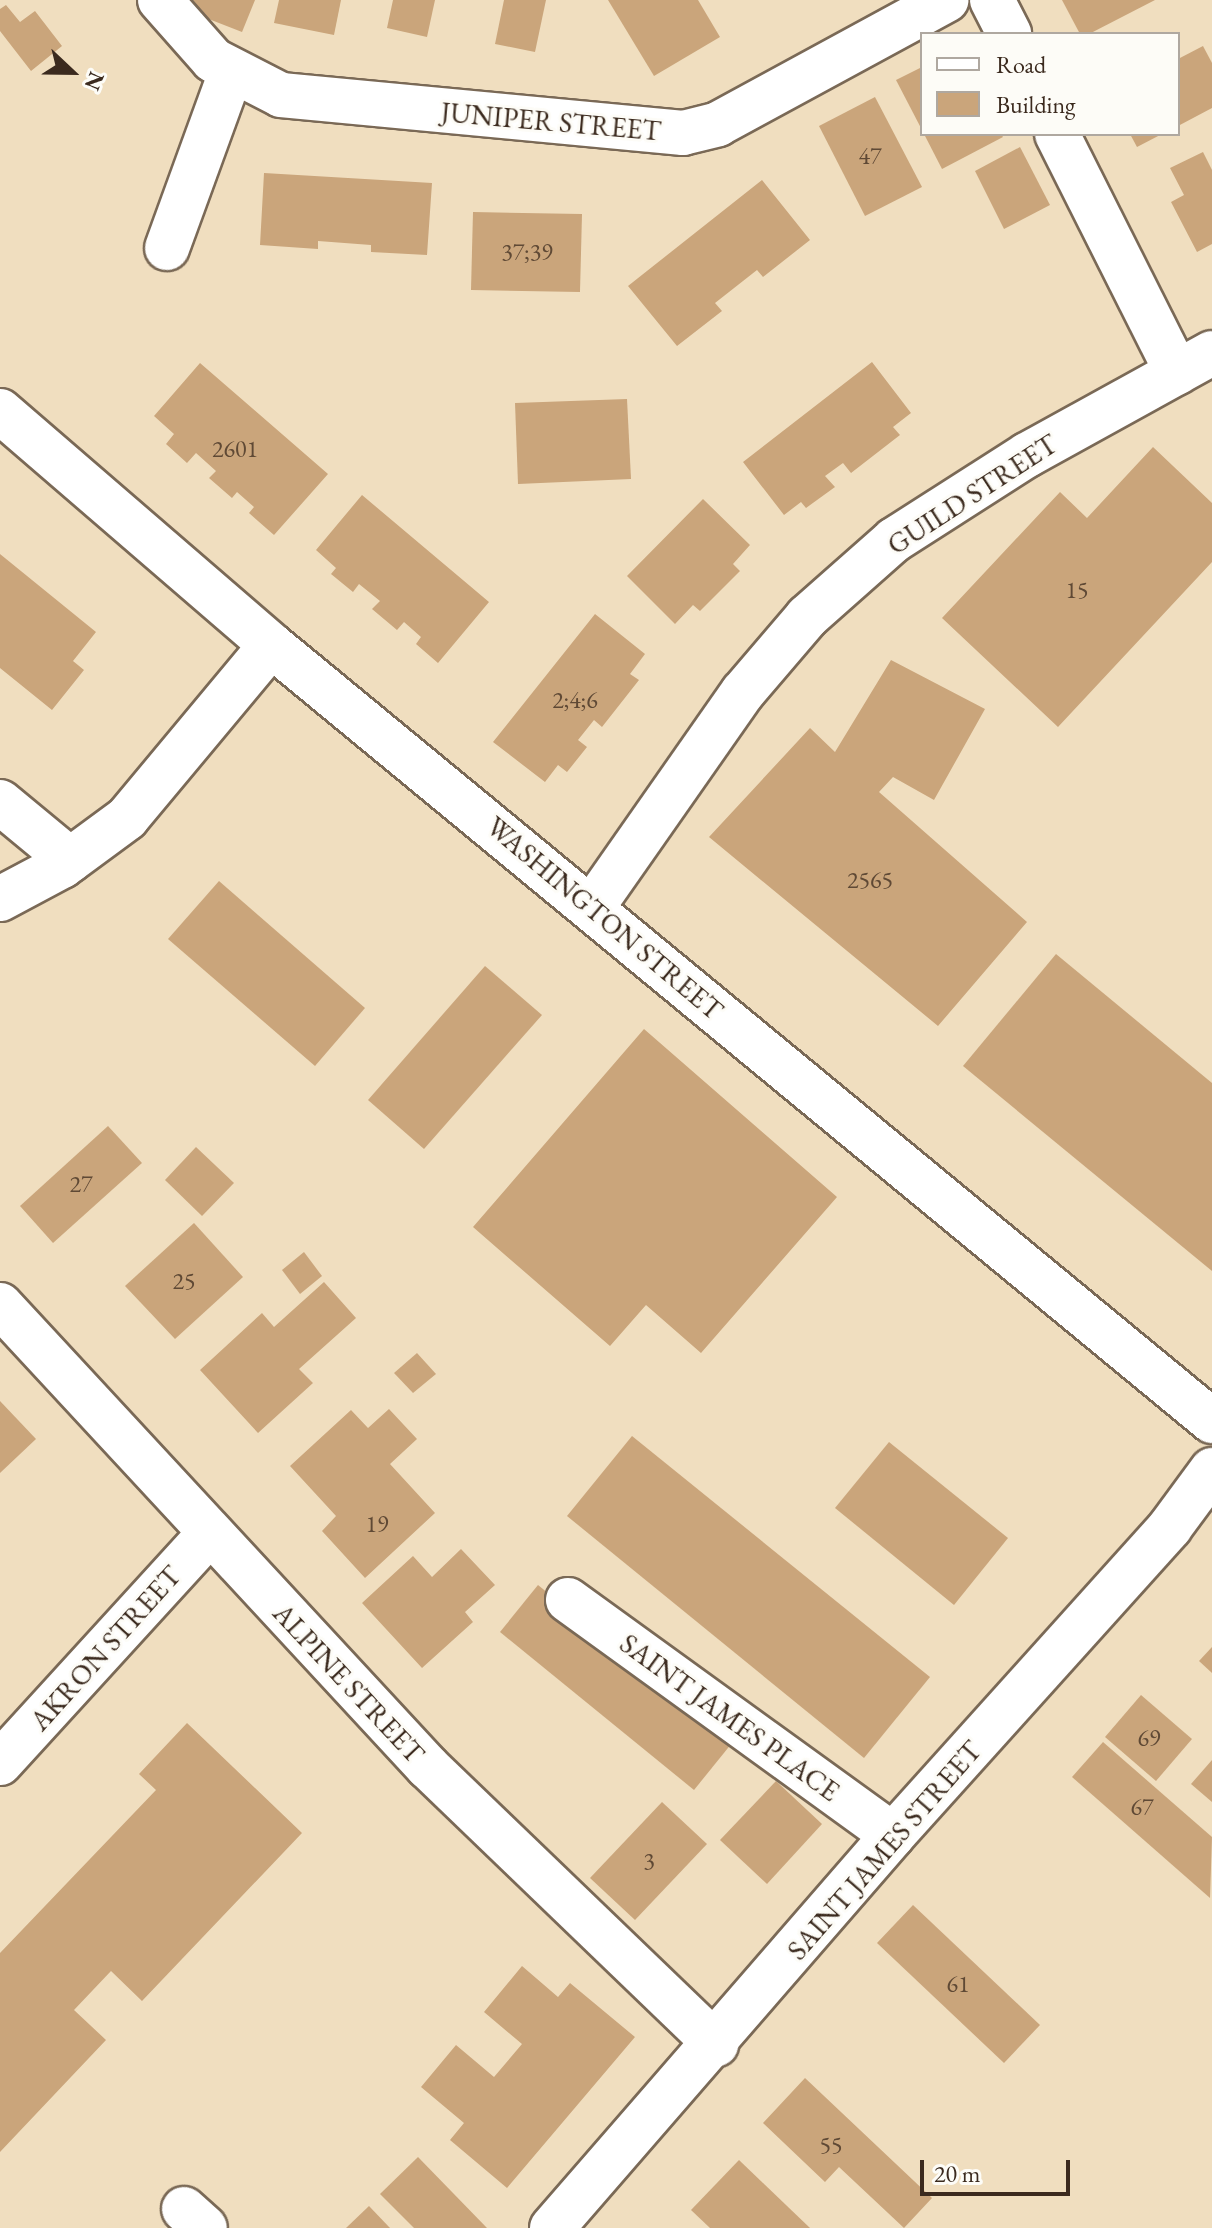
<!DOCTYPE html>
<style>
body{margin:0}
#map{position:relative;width:1212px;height:2228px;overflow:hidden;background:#f0debf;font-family:"EB Garamond",serif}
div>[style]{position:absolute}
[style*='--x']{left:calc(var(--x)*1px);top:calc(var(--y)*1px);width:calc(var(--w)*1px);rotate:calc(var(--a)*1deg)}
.building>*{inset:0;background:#caa57b}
.roads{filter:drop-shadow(2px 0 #7a6956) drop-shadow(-2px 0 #7a6956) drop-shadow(0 2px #7a6956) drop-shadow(0 -2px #7a6956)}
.minor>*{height:44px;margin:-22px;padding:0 22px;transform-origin:22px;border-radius:22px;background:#fff}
.primary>*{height:44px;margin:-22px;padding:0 22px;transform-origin:22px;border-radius:22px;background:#fff}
span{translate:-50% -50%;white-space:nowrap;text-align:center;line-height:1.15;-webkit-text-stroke:6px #fdfcf7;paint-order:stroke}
.number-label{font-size:24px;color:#5f4935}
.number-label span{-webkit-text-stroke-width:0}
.street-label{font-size:28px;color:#3b2a1e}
.legend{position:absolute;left:920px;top:32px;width:260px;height:104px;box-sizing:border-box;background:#fdfcf7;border:2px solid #afa8a0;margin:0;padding:10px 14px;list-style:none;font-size:24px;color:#3b2a1e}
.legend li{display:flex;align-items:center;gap:16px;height:40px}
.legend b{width:40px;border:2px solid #afa8a0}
.north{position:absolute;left:32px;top:32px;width:80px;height:80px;-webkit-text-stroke:6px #fdfcf7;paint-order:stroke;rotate:112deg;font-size:22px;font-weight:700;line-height:32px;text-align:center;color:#3b2a1e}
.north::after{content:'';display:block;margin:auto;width:28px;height:36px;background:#3b2a1e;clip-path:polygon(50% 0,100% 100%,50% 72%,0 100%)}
.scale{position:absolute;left:920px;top:2160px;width:150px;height:36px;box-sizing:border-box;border:4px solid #3b2a1e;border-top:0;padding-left:10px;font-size:24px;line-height:28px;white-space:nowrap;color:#3b2a1e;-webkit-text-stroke:6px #fdfcf7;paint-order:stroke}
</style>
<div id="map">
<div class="building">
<i style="clip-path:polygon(188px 0,255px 0,242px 32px,201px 16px)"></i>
<i style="clip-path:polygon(279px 0,341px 0,334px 35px,274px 23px)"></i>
<i style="clip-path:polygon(393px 0,435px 0,427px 37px,387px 28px)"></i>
<i style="clip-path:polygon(504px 0,546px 0,535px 52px,495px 44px)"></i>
<i style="clip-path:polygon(608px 0,698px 0,720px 37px,654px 76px)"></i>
<i style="clip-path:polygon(1062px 0,1155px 0,1089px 34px,1080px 34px)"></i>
<i style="clip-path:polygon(6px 5px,20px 22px,35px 11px,62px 46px,31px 71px,0 31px,0 9px)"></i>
<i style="clip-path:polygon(1203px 46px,1212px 63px,1212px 108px,1178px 126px,1178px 59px)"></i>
<i style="clip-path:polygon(922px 67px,922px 130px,896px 80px)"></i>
<i style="clip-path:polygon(875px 97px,922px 187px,865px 216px,819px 126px)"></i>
<i style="clip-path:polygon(924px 134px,1001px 134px,1003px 137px,942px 169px)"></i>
<i style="clip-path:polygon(1130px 134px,1162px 134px,1137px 147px)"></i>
<i style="clip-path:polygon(1020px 147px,1050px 205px,1004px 229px,975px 171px)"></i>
<i style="clip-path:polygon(1203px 152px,1212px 170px,1212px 244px,1197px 252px,1171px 202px,1184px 195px,1170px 168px)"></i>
<i style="clip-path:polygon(264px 173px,432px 183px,427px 255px,371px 252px,371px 245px,318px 241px,318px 249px,260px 245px)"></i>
<i style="clip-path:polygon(762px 180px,810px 240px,763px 277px,757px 270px,715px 303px,722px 311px,677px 346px,628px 286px)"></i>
<i style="clip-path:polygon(473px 212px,582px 214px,580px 292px,471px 290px)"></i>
<i style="clip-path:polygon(872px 362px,911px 413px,893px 427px,900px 435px,851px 473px,843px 463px,825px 476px,835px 487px,806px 508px,801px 502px,784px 515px,743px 462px)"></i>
<i style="clip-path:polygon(200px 363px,328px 474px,274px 535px,249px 513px,254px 507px,237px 492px,232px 498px,209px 478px,216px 471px,196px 453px,187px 463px,166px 444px,174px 434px,154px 416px)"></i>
<i style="clip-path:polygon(627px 399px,631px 479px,518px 484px,515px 403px)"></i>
<i style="clip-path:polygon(1153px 447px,1212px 503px,1212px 562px,1058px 727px,942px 618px,1060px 492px,1087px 518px)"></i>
<i style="clip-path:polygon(362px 495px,489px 602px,438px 663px,416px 644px,421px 637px,404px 622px,397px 630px,372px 609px,380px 601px,359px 584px,353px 592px,331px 574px,336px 568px,316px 550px)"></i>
<i style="clip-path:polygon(703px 499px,750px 545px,733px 564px,740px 571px,700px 611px,693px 605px,675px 624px,627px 576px)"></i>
<i style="clip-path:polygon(0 554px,96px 632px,73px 661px,84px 670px,52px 710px,0 668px)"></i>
<i style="clip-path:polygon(595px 614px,645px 654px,630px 674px,639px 680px,602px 727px,594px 720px,578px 740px,587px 747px,567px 772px,558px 765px,545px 782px,493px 742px)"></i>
<i style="clip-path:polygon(891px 660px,985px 709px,934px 800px,893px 777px,879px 792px,1027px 922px,938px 1026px,709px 837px,810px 728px,835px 752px)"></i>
<i style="clip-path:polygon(219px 881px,365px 1008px,315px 1066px,168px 939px)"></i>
<i style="clip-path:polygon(1056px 954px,1212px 1083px,1212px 1271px,963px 1066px)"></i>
<i style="clip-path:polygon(485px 966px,542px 1015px,424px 1149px,368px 1100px)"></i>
<i style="clip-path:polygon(644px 1029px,837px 1197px,701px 1353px,646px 1305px,610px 1346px,473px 1227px)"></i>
<i style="clip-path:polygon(108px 1126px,142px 1163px,53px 1243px,20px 1206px)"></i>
<i style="clip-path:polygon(196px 1147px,234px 1183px,202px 1216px,165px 1180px)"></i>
<i style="clip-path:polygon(194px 1223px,243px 1277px,175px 1339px,125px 1286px)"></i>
<i style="clip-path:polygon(304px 1252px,322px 1276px,300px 1294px,282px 1270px)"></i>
<i style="clip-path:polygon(324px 1282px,356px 1318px,299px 1369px,313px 1383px,258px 1433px,200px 1370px,262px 1313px,274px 1327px)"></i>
<i style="clip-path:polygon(417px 1353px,436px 1374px,413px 1393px,394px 1373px)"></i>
<i style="clip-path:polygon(0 1401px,36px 1439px,0 1473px)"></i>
<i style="clip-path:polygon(389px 1409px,417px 1439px,390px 1464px,435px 1513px,365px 1578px,322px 1531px,336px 1516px,290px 1466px,351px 1410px,368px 1428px)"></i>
<i style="clip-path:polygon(632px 1436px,930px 1677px,864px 1758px,567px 1516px)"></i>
<i style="clip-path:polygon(889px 1442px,1008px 1538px,954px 1605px,835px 1508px)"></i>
<i style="clip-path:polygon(461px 1549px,495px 1585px,465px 1612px,473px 1622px,422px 1668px,362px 1603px,413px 1556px,432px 1577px)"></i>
<i style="clip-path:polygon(538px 1585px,732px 1743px,694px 1790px,500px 1632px)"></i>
<i style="clip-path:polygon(1212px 1647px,1212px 1673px,1199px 1661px)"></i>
<i style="clip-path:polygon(1141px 1695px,1192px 1739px,1156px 1781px,1105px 1737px)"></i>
<i style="clip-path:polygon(187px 1723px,302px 1833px,142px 2001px,111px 1971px,74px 2010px,106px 2040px,0 2152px,0 1953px,156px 1790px,139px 1774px)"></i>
<i style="clip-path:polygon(1103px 1742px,1212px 1837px,1210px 1898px,1072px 1777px)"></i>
<i style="clip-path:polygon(1212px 1760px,1212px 1802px,1191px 1784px)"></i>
<i style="clip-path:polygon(776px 1781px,822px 1824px,767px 1884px,720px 1840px)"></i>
<i style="clip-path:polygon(662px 1802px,707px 1844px,635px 1920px,590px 1878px)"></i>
<i style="clip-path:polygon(913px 1905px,1040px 2025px,1004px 2063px,877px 1943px)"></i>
<i style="clip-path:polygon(522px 1966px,558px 1997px,570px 1983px,635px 2037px,507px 2188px,450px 2140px,464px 2123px,421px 2087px,456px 2045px,494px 2077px,522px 2044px,484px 2012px)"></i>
<i style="clip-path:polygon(805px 2078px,932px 2198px,904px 2228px,839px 2167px,825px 2182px,763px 2123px)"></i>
<i style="clip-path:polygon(418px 2157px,487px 2228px,414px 2228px,380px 2194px)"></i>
<i style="clip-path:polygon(739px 2160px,810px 2228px,710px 2228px,691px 2210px)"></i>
<i style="clip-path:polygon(369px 2206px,390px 2228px,346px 2228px)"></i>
</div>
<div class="roads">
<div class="minor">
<i style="--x:160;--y:0;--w:80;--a:48.5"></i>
<i style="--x:213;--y:60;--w:76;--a:27.2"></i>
<i style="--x:281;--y:95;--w:404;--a:5.4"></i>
<i style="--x:683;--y:133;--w:36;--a:-14"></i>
<i style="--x:718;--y:124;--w:260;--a:-28.5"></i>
<i style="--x:992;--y:0;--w:38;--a:63"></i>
<i style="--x:1057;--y:134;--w:267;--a:63.3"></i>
<i style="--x:167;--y:248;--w:187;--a:-70"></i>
<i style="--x:0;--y:802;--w:91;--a:39.6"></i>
<i style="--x:0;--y:899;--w:70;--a:-28"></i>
<i style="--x:62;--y:866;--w:81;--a:-36.4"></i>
<i style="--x:127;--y:818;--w:225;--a:-50.2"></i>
<i style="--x:593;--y:906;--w:261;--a:-55"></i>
<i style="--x:743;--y:692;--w:99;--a:-49.5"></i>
<i style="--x:807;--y:617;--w:116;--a:-41.5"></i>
<i style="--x:894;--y:540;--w:158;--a:-32.6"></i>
<i style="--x:1027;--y:455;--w:211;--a:-28.9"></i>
<i style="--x:0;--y:1305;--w:630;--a:47.19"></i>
<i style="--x:428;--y:1767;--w:400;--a:43.9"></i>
<i style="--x:568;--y:1600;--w:401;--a:35.9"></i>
<i style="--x:0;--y:1763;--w:310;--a:-47.6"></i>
<i style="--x:184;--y:2209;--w:28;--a:42"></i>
<i style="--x:552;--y:2228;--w:520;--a:-49.05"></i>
<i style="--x:893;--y:1835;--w:414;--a:-48"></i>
<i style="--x:1170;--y:1527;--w:71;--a:-53.6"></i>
</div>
<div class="primary">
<i style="--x:0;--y:411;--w:358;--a:40.8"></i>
<i style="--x:271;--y:645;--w:1220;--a:39.51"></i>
</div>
</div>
<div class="number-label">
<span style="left:870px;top:156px">47</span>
<span style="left:527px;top:252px">37;39</span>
<span style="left:235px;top:449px">2601</span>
<span style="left:1077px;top:590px">15</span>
<span style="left:575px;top:700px">2;4;6</span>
<span style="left:870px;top:880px">2565</span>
<span style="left:81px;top:1184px">27</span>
<span style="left:184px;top:1281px">25</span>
<span style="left:377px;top:1524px">19</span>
<span style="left:1149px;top:1738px">69</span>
<span style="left:1142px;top:1807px">67</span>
<span style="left:649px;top:1861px">3</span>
<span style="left:958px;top:1984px">61</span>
<span style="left:831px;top:2145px">55</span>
</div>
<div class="street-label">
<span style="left:551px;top:121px;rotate:5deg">JUNIPER STREET</span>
<span style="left:972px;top:494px;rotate:-33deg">GUILD STREET</span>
<span style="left:605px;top:918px;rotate:40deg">WASHINGTON STREET</span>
<span style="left:105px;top:1648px;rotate:-48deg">AKRON STREET</span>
<span style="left:349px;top:1683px;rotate:47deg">ALPINE STREET</span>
<span style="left:730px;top:1717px;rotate:36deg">SAINT JAMES PLACE</span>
<span style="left:884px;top:1850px;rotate:-49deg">SAINT JAMES STREET</span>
</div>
<ul class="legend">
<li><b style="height:10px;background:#fff"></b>Road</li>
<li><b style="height:22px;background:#caa57b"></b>Building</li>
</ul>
<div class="north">N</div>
<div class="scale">20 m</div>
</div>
